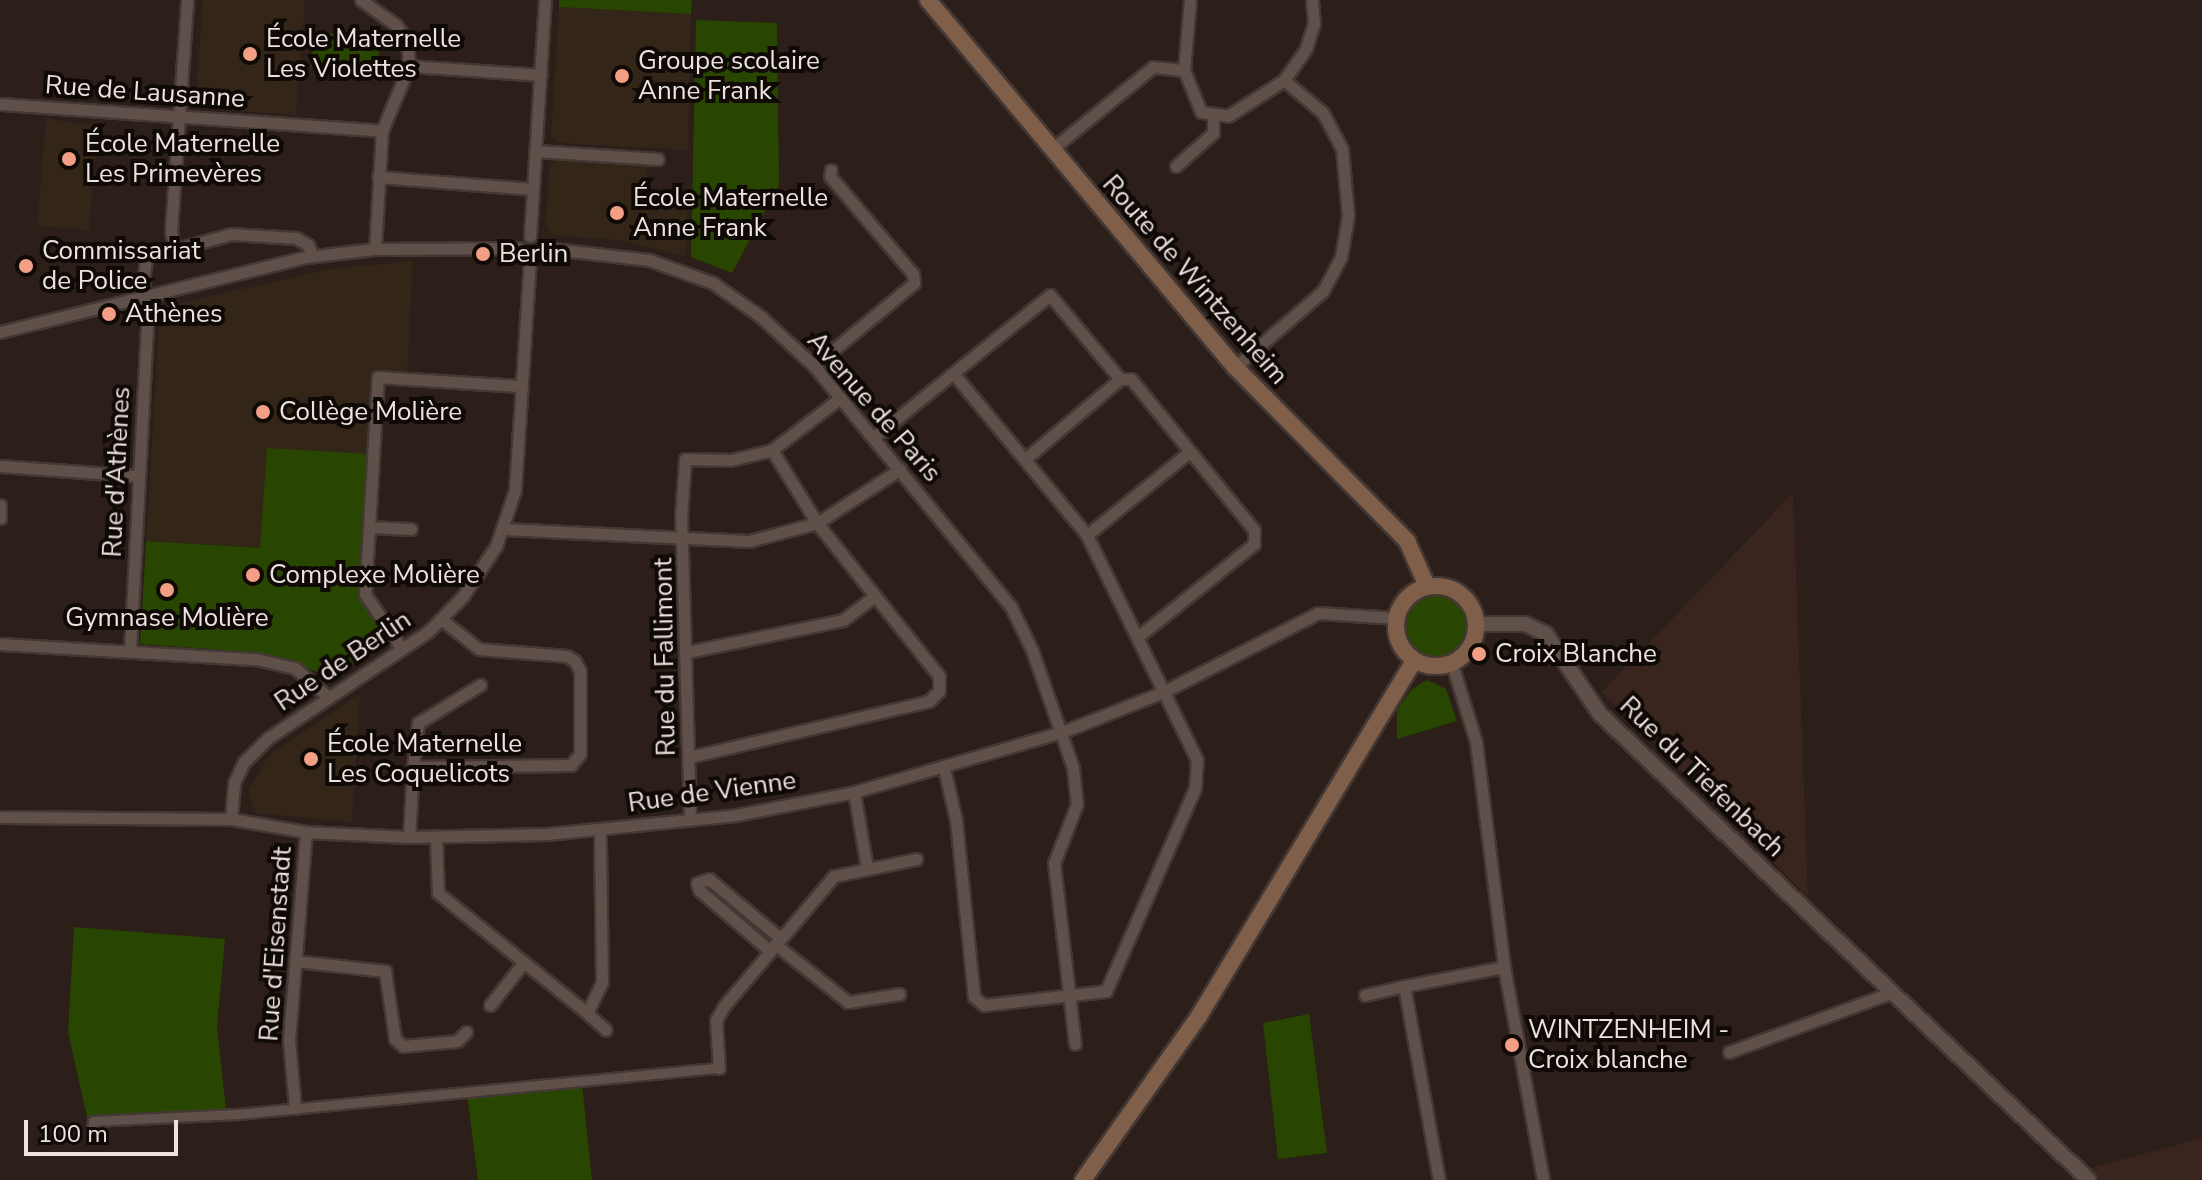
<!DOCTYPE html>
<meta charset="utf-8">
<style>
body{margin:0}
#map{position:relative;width:2202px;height:1180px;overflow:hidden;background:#2c1e19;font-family:"Nunito Sans",sans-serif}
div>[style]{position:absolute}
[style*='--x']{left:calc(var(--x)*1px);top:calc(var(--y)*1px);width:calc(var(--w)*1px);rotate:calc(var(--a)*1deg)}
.built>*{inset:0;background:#39251d}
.education>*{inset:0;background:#332619}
.green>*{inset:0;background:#284600}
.round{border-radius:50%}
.roads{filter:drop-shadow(2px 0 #443834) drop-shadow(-2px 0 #443834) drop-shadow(0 2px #443834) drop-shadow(0 -2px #443834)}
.pedestrian>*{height:9px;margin:-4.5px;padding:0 4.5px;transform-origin:4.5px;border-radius:4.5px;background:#60504a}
.minor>*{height:11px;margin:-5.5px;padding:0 5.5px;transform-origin:5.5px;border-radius:5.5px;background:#60504a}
.tertiary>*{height:14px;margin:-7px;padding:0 7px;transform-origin:7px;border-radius:7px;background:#60504a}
.secondary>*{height:16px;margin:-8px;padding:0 8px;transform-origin:8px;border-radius:8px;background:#7f5f4a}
.secondary>.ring{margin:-8px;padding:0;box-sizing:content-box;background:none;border:16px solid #7f5f4a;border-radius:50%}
.dots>*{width:22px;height:22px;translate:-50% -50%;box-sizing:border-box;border:4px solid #100a07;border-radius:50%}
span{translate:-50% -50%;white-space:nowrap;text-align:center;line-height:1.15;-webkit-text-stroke:8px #100a07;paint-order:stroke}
.poi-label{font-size:26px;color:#ece2df}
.left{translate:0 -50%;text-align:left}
.street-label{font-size:26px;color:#ece2df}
.scale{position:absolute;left:24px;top:1120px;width:154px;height:36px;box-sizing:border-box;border:4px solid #ece2df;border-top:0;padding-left:10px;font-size:24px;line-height:28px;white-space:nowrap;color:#ece2df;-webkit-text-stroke:6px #100a07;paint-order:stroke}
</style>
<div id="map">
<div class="built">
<i style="clip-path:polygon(1793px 493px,1808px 897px,1602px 692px)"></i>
<i style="clip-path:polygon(2202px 1138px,2202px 1180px,2100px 1180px,2087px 1169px)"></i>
</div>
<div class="education">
<i style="clip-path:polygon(203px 0,305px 0,296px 115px,195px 108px)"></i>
<i style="clip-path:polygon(559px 7px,691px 14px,688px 150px,560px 143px,551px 137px)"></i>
<i style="clip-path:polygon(46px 118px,80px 125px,98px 122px,89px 230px,37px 226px)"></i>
<i style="clip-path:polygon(560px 158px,647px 165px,644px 196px,688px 199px,685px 256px,619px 240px,551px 235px,546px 226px,549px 167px)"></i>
<i style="clip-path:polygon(413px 261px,407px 375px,374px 373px,369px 454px,260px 548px,146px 541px,160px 308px,331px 269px)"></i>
<i style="clip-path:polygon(360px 694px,352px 822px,256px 813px,248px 792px,268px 756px)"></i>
</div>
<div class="green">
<i style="clip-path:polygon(559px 0,692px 0,691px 14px,559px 7px)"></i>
<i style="clip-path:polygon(696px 20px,777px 23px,779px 185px,732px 273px,691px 257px)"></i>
<i style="clip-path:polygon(314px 32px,380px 37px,377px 72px,311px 66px)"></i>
<i style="clip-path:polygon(267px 448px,369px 454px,360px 594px,390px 640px,332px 677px,262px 653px,140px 644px,146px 541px,260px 548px)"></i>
<i class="round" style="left:1402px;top:593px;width:66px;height:66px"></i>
<i style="clip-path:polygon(1427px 680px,1446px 689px,1457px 721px,1397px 739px,1397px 710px,1411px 690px)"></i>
<i style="clip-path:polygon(74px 927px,225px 939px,217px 1027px,226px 1110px,87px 1117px,68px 1032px)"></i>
<i style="clip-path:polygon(1309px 1014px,1327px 1153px,1278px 1159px,1263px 1023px)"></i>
<i style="clip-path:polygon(582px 1084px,592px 1180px,478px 1180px,467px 1095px)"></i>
</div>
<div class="roads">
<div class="pedestrian">
<i style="--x:92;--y:1130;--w:9;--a:-84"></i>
<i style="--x:93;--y:1121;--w:144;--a:-2.8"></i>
<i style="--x:237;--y:1114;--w:484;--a:-5.5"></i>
</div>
<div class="minor">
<i style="--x:361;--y:0;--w:43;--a:35.5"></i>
<i style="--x:396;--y:25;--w:19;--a:55"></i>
<i style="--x:407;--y:41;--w:25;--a:85"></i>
<i style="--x:409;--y:66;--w:70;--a:112.6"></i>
<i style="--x:382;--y:131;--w:118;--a:93.4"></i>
<i style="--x:1190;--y:0;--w:70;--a:94.9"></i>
<i style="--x:1184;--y:70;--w:45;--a:68"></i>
<i style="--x:1201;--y:112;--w:27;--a:8"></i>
<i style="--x:1228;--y:116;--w:67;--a:-32.7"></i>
<i style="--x:409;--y:66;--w:132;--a:3.9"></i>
<i style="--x:0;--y:104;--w:383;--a:4"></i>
<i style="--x:1052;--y:149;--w:130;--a:-39.1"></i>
<i style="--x:1153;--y:67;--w:31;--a:6"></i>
<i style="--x:536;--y:151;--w:122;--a:3.8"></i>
<i style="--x:1176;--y:166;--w:50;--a:-41.7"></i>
<i style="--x:1213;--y:133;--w:16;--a:-90"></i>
<i style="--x:378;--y:177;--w:155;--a:4.4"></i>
<i style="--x:530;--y:236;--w:236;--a:-86.4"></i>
<i style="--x:544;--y:248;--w:106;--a:6.5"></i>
<i style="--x:649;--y:260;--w:68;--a:19.8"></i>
<i style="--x:713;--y:283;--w:59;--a:35.3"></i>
<i style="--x:761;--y:317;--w:72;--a:42.8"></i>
<i style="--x:814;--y:366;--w:311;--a:50.7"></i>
<i style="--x:1011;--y:607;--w:48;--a:64"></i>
<i style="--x:1032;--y:650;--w:125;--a:70.8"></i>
<i style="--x:1073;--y:768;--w:36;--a:84"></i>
<i style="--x:1077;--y:804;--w:63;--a:111.3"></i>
<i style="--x:1054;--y:863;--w:182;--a:83.4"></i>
<i style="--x:175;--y:249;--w:18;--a:-103"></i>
<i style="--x:171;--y:231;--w:232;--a:-86"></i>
<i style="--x:0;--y:332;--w:315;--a:-13.8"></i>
<i style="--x:306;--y:257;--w:69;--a:-6.6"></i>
<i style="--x:375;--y:249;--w:143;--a:-0.4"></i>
<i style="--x:814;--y:366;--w:130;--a:-39.7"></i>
<i style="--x:914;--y:283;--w:9;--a:-96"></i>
<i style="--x:913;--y:274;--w:128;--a:-130.3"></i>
<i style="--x:830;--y:176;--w:6;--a:-81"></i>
<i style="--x:1235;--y:367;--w:116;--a:-40.8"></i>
<i style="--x:1323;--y:291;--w:38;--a:-62"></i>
<i style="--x:1341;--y:257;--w:42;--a:-80.3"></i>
<i style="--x:1348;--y:216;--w:67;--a:-95.1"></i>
<i style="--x:1342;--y:149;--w:41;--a:-117.8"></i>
<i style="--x:1323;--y:113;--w:51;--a:-139.8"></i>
<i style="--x:1284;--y:80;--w:39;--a:-55"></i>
<i style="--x:1306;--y:48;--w:25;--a:-72"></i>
<i style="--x:1314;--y:24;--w:24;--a:-95"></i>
<i style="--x:874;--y:437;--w:226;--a:-38.9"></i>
<i style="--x:1050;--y:295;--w:109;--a:50.2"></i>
<i style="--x:1120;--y:379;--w:11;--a:0"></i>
<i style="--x:1131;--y:379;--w:195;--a:50.8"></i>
<i style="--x:1254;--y:530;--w:14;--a:90"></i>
<i style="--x:1254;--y:544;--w:146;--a:141.4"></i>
<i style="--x:1025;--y:459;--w:124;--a:-40.1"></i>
<i style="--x:0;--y:466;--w:139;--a:4.1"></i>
<i style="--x:0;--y:505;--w:13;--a:90"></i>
<i style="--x:369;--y:527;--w:42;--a:2.7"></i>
<i style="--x:504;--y:529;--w:245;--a:2.8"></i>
<i style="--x:749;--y:541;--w:70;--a:-14.8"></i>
<i style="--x:817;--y:523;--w:99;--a:-33"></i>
<i style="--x:1087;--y:535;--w:130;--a:-39.1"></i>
<i style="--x:0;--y:644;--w:256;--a:3.4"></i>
<i style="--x:256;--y:659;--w:40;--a:13"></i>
<i style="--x:295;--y:668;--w:44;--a:41.3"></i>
<i style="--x:402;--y:649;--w:66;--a:-123.9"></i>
<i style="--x:365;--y:594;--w:217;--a:-86.6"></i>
<i style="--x:378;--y:377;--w:144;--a:3.6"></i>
<i style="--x:130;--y:651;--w:341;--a:-87"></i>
<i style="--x:148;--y:310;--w:27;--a:-100"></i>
<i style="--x:143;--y:283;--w:26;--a:-83"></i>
<i style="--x:146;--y:257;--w:88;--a:-15.1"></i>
<i style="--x:231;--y:234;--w:65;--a:3.5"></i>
<i style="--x:296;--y:238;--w:14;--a:30"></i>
<i style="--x:308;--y:245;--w:12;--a:66"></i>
<i style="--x:687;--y:652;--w:159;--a:-11.6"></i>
<i style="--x:843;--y:620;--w:38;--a:-37"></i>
<i style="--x:1452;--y:664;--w:82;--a:72.9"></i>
<i style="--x:1476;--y:742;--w:227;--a:82.9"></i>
<i style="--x:1504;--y:967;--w:217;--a:79.6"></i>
<i style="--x:689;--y:757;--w:246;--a:-13.1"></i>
<i style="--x:929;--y:701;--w:14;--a:-45"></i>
<i style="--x:939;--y:691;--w:15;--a:-90"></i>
<i style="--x:939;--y:676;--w:196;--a:-128.6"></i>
<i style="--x:817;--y:523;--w:86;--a:-121.7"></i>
<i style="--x:413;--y:767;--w:44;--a:-83.5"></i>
<i style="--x:418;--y:723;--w:73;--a:-31.5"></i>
<i style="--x:944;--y:768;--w:53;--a:77"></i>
<i style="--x:956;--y:820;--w:178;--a:84.2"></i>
<i style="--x:974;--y:997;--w:13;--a:39"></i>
<i style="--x:984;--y:1005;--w:123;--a:-6.5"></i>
<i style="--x:1106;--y:991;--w:222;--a:-66.3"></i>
<i style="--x:1195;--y:788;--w:28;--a:-86"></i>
<i style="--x:1197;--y:760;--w:250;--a:-116.1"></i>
<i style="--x:1087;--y:535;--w:210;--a:-129.6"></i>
<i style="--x:854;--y:792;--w:77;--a:80.3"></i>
<i style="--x:0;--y:817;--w:231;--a:0.5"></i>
<i style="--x:231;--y:819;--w:76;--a:9.8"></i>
<i style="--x:306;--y:832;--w:103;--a:2.8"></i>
<i style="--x:409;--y:837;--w:138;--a:-1.2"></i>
<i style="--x:547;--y:834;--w:190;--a:-5.7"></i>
<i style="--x:736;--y:815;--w:120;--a:-11"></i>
<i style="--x:854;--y:792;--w:216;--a:-16.1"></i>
<i style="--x:1062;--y:732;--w:109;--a:-21.6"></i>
<i style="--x:1163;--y:692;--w:174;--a:-27"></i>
<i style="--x:1318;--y:613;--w:78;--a:3.7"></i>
<i style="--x:690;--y:818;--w:300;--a:-91.7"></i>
<i style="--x:681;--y:518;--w:59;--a:-86.1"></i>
<i style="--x:685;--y:459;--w:46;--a:1.2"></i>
<i style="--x:731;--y:460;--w:42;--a:-13.7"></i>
<i style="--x:772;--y:450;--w:86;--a:-37.4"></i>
<i style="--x:231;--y:819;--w:36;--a:-85"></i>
<i style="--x:234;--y:783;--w:23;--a:-65"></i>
<i style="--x:244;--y:762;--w:34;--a:-45"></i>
<i style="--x:268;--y:738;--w:193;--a:-33.6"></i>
<i style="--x:429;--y:631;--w:49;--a:-45.8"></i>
<i style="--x:463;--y:596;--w:60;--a:-56.6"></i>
<i style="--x:496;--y:546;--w:59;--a:-71.3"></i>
<i style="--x:515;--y:490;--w:229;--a:-86.3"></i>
<i style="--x:409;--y:837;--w:70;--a:-86.7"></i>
<i style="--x:413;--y:767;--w:158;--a:-0.7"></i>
<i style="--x:571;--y:765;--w:14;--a:-51"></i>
<i style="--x:580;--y:754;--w:83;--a:-90"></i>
<i style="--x:580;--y:671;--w:11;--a:-117"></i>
<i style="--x:575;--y:661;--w:9;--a:-148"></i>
<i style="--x:567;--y:656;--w:88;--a:-175.5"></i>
<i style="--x:479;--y:649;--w:48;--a:-141.7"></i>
<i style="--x:436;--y:837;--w:56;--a:88"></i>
<i style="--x:438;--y:893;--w:191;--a:38.8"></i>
<i style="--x:587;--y:1013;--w:34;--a:-64"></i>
<i style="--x:602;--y:982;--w:152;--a:-90.8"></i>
<i style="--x:775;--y:944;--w:93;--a:38.5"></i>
<i style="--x:848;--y:1002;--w:52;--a:-8.9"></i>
<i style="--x:769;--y:950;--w:92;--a:-139.4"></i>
<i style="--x:699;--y:890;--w:7;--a:-106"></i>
<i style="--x:697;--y:883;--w:13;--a:-18"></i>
<i style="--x:709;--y:879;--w:92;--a:39.7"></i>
<i style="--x:295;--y:961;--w:91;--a:6.3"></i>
<i style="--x:385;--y:971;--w:69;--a:81.6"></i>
<i style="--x:395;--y:1039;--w:11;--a:41"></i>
<i style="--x:403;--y:1046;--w:54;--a:-5.3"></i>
<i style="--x:457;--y:1041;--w:13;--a:-45"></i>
<i style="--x:1365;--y:995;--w:40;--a:-13"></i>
<i style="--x:490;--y:1005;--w:53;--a:-51.8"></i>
<i style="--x:587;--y:1013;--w:25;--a:42"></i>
<i style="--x:1729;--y:1052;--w:171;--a:-20.1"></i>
<i style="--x:719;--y:1068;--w:48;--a:-93.6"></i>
<i style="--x:716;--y:1020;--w:16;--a:-60"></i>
<i style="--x:724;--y:1006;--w:170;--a:-49.8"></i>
<i style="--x:834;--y:876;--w:84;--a:-11.7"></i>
<i style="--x:295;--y:1108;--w:69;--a:-95"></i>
<i style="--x:289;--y:1039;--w:208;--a:-85.3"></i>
<i style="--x:1439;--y:1180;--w:197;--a:-100.2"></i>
<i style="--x:1404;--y:986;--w:102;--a:-10.8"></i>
</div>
<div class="tertiary">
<i style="--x:1476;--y:624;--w:49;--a:0"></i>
<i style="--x:1525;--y:624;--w:23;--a:25"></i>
<i style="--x:1546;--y:634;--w:97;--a:56"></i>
<i style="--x:1600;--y:714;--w:675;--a:43.62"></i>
</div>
<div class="secondary">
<i style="--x:928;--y:0;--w:478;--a:50.1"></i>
<i style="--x:1235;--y:367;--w:245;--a:45.3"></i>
<i style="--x:1407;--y:541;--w:49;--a:66"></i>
<i class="ring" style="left:1396px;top:586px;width:64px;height:64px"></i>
<i style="--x:1083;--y:1180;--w:201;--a:-54.7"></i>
<i style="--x:1199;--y:1016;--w:415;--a:-58.8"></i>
</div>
</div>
<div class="dots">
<i style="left:250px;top:54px;background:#f39f85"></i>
<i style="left:622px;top:76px;background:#f39f85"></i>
<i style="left:69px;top:159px;background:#f39f85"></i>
<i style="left:617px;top:213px;background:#f39f85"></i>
<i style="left:483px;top:254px;background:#f39f85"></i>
<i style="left:26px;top:266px;background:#f39f85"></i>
<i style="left:109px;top:314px;background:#f39f85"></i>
<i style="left:263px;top:412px;background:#f39f85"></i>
<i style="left:253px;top:575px;background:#f39f85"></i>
<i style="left:167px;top:590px;background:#f39f85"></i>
<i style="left:1479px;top:654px;background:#f39f85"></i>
<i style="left:311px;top:759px;background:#f39f85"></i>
<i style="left:1512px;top:1045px;background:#f39f85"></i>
</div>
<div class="poi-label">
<span class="left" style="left:266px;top:54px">École Maternelle<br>Les Violettes</span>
<span class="left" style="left:638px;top:76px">Groupe scolaire<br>Anne Frank</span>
<span class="left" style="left:85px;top:159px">École Maternelle<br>Les Primevères</span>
<span class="left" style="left:633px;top:213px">École Maternelle<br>Anne Frank</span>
<span class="left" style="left:42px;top:266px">Commissariat<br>de Police</span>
<span class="left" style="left:499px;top:254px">Berlin</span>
<span class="left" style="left:125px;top:314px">Athènes</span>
<span class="left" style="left:279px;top:412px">Collège Molière</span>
<span class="left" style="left:269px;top:575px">Complexe Molière</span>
<span style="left:167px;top:618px">Gymnase Molière</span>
<span class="left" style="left:1495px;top:654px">Croix Blanche</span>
<span class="left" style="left:327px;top:759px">École Maternelle<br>Les Coquelicots</span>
<span class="left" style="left:1528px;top:1045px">WINTZENHEIM -<br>Croix blanche</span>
</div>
<div class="street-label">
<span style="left:145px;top:92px;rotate:4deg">Rue de Lausanne</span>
<span style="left:1195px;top:280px;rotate:49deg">Route de Wintzenheim</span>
<span style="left:874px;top:407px;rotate:49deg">Avenue de Paris</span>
<span style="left:117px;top:472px;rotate:-87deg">Rue d'Athènes</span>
<span style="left:665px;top:657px;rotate:-91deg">Rue du Fallimont</span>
<span style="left:343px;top:661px;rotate:-34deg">Rue de Berlin</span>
<span style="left:1702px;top:777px;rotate:44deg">Rue du Tiefenbach</span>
<span style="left:712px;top:792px;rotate:-8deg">Rue de Vienne</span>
<span style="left:276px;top:944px;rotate:-86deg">Rue d'Eisenstadt</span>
</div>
<div class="scale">100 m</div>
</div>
